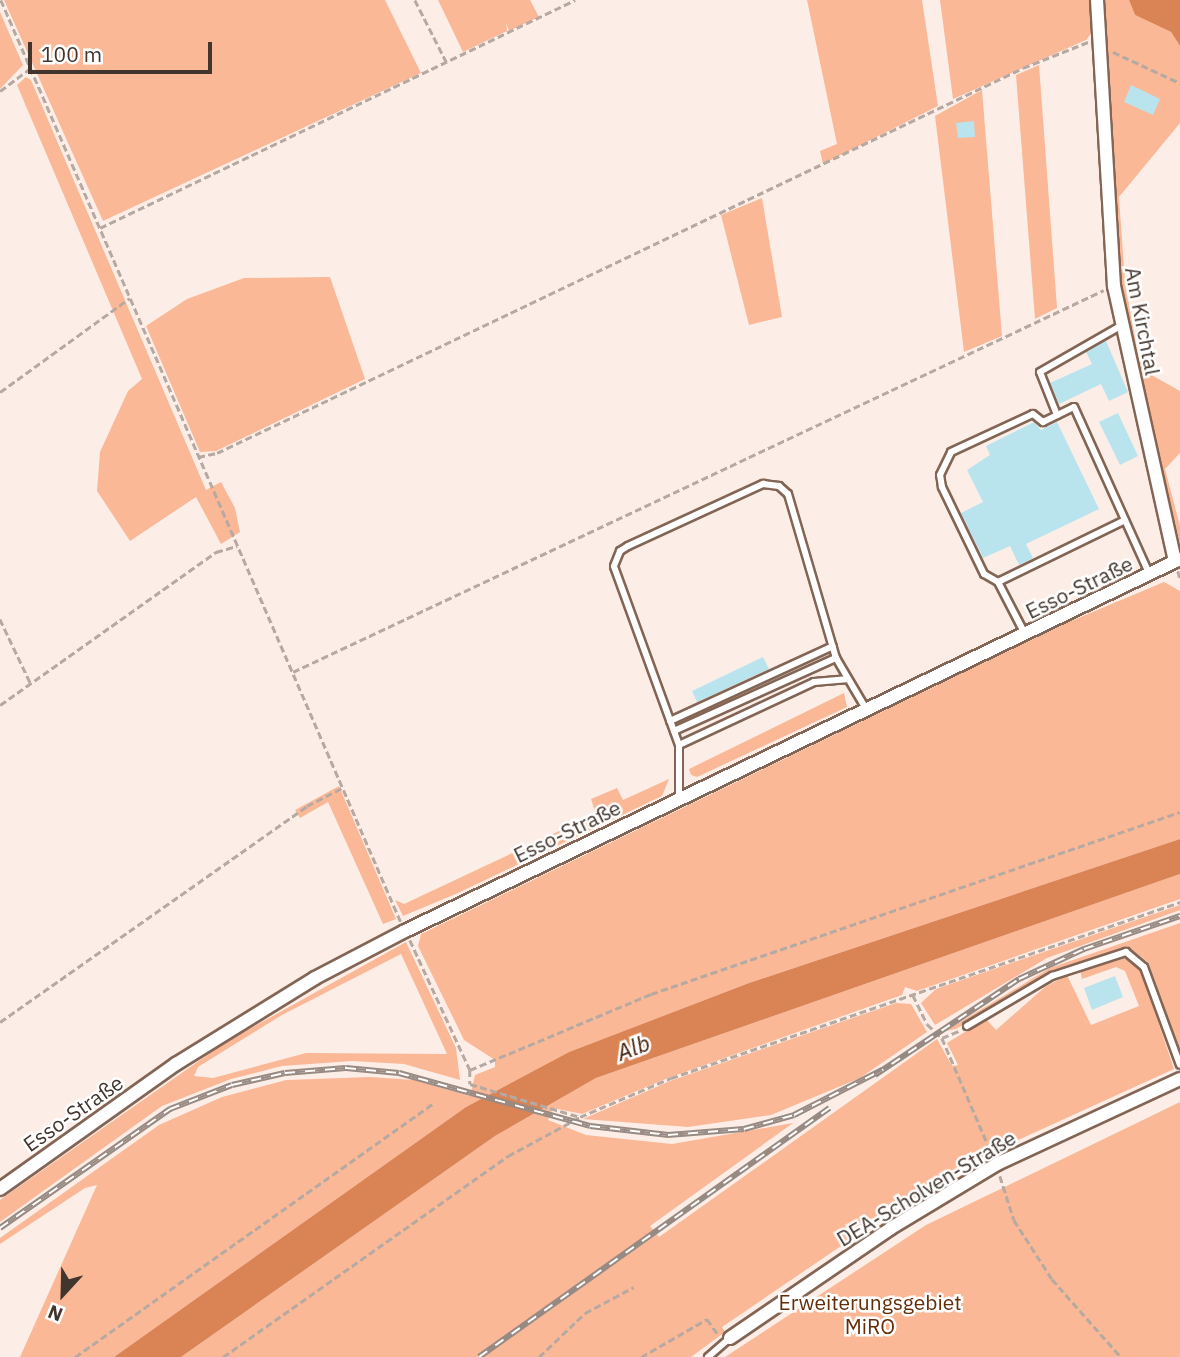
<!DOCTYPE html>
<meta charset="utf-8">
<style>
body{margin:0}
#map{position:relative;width:1180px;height:1357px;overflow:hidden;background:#fceee7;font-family:"IBM Plex Sans",sans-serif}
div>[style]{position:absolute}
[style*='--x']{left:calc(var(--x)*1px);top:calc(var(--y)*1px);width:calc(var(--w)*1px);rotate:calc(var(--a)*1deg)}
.green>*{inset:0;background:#fab897}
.water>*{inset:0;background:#da8455}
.building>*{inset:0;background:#b9e4ee}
.path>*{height:2.5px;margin-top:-1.25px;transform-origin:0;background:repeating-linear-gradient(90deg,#b6a9a2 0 7px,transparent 0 10.5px)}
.roads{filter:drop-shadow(2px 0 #836555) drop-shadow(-2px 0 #836555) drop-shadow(0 2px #836555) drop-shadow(0 -2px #836555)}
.lane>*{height:6px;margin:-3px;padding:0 3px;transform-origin:3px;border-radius:3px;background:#fff}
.street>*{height:12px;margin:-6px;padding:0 6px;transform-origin:6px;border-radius:6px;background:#fff}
.rail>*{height:6px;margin-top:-3px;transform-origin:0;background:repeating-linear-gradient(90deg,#fff 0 10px,#978a83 0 20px);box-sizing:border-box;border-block:2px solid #978a83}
span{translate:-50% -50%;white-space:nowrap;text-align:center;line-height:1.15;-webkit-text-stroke:5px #fff;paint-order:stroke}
.street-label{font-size:21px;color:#42352e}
.park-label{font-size:21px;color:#642d08}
.water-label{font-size:23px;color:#462310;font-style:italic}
.north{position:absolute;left:28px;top:1259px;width:70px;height:70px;-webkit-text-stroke:5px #fff;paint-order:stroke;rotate:202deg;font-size:19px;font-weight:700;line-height:28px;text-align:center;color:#42352e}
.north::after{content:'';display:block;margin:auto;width:24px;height:32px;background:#42352e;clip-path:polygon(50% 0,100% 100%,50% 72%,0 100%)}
.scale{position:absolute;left:28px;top:42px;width:184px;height:32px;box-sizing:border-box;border:4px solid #42352e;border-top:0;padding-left:9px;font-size:21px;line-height:24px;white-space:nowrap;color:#42352e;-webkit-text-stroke:5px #fff;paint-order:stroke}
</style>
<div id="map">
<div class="green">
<i style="clip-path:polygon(4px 0,385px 0,421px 73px,103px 221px)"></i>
<i style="clip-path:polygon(438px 0,530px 0,539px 17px,509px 31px,506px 23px,507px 31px,463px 52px)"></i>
<i style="clip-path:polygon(807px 0,922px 0,938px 106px,823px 164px,820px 151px,837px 144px)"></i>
<i style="clip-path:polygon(940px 0,1091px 0,1094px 30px,1086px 40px,953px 99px)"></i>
<i style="clip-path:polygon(1102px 0,1129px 0,1135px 15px,1171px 32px,1180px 46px,1180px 123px,1119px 197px,1125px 282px,1139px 360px,1148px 373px,1180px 391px,1180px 453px,1165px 469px,1180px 526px,1180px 544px,1119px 282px)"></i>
<i style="clip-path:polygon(0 12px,23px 65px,0 89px)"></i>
<i style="clip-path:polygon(1039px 65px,1057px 308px,1035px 319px,1016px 75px)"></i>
<i style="clip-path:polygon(26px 77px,31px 80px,206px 490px,221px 482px,235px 508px,240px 532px,221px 544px,196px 497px,130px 541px,97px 491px,100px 452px,128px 391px,142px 379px,17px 85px)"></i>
<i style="clip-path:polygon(982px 90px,1002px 336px,964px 352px,935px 116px)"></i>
<i style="clip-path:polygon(762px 198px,782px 317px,749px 325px,721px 215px)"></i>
<i style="clip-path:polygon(330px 277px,365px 379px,216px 451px,200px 452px,146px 326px,187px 299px,244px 278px)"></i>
<i style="clip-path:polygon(1164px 582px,1180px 591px,1180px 839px,749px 983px,569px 1052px,466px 1107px,114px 1357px,20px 1357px,97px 1185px,85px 1188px,0 1244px,0 1238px,159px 1125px,222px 1097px,286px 1080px,370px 1077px,414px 1080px,470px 1096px,475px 1075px,495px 1067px,495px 1060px,464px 1040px,418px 946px,421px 934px,1064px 624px)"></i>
<i style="clip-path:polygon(844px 693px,847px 707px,697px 777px,691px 775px,689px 769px)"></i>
<i style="clip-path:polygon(669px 779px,662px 796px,458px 893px,403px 916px,395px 900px,404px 904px,589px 817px,595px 811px,591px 799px,617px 788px,623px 800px)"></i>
<i style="clip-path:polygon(339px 786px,396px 919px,383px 924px,328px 802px,300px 818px,295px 810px)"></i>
<i style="clip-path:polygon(1180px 874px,1180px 899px,917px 991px,905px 987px,902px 995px,668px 1078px,582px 1114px,553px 1108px,548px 1120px,586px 1135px,672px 1144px,793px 1123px,650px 1226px,659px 1237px,937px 1039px,952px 1066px,958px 1065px,947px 1043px,986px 1019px,996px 1030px,1045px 987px,1067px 975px,1091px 1025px,1139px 1006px,1125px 971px,1116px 967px,1082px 979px,1080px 970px,1122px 957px,1140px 968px,1174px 1069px,994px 1151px,888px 1214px,722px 1327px,725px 1332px,691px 1357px,181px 1357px,495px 1136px,596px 1078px)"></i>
<i style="clip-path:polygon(1180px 905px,1180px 910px,1047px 958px,935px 1025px,921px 1003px,936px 989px)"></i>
<i style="clip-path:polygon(1180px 923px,1180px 1053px,1148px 962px,1128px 947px,1054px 971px,956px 1029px,945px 1031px,1050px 968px)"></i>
<i style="clip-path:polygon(evenodd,406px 942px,456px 1048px,460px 1080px,404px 1064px,352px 1061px,282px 1066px,231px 1079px,162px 1106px,0 1222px,0 1200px,226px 1042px,406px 942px,401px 954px,447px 1054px,306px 1053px,213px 1078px,194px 1076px,198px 1067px,282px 1015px,401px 954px)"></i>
<i style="clip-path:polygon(896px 1003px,911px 1004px,927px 1032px,860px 1078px,771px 1115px,688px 1127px,583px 1119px,670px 1081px)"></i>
<i style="clip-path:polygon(1180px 1102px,1180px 1357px,725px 1357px,926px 1225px)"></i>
</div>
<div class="water">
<i style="clip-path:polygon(1129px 0,1180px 0,1180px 46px,1171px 32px,1135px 15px)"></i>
<i style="clip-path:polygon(1180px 839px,1180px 874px,596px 1078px,495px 1136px,181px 1357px,114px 1357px,466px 1107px,569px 1052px,749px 983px)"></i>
</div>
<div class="building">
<i style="clip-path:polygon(1131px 85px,1160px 99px,1153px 115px,1124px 102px)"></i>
<i style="clip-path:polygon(974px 121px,975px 137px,958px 138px,956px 123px)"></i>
<i style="clip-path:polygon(1106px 341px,1128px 392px,1109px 401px,1101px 384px,1059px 404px,1050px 383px,1092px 364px,1086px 352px)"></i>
<i style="clip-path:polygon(1118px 413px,1138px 456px,1120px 465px,1099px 422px)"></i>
<i style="clip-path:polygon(1034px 422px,1041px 430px,1057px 422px,1099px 509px,1026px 544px,1033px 558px,1019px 565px,1010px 546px,983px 558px,961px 513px,983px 502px,967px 470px,990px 455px,986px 446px)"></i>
<i style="clip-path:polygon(763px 657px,769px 669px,697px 702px,692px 691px)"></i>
<i style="clip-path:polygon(1115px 976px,1123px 997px,1092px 1010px,1084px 988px)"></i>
</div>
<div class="path">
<i style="--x:1;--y:0;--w:1005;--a:66.55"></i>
<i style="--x:415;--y:0;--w:71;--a:63.1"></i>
<i style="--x:1113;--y:52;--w:74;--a:24.8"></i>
<i style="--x:0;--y:91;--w:38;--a:-37"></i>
<i style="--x:100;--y:228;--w:527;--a:-25.64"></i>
<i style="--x:0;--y:392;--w:160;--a:-35.9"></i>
<i style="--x:198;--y:457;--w:19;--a:-12"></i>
<i style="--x:217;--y:453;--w:893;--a:-25.53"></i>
<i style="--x:1023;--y:68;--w:70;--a:-21.8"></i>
<i style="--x:1178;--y:571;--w:7;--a:74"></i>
<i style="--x:0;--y:619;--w:70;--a:64.5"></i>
<i style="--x:293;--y:672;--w:896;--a:-25.22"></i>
<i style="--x:0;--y:705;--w:265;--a:-35.3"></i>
<i style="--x:216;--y:552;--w:22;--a:-16"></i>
<i style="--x:410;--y:940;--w:143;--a:65.2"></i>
<i style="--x:470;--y:1070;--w:14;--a:90"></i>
<i style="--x:470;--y:1084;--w:115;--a:16.7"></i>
<i style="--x:913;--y:995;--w:32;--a:64"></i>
<i style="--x:927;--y:1024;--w:21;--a:43"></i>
<i style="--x:942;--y:1038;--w:126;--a:66.7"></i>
<i style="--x:0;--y:1022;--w:375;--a:-35.1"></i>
<i style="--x:307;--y:806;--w:42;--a:-27.2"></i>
<i style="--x:942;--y:1038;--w:21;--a:-23"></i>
<i style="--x:470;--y:1070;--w:196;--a:-22.8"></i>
<i style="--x:651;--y:994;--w:559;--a:-18.99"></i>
<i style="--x:1000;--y:1176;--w:46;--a:72.3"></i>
<i style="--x:1014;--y:1220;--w:70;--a:57.2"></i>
<i style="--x:1052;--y:1279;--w:104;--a:48.5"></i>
<i style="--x:75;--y:1357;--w:440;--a:-35.3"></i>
<i style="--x:223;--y:1357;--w:349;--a:-35.2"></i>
<i style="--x:508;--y:1156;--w:82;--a:-28.4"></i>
<i style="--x:580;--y:1117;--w:99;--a:-23.2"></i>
<i style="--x:671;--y:1078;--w:539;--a:-19.07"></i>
<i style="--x:539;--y:1357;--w:64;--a:-43.7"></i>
<i style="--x:585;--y:1313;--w:55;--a:-28"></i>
<i style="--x:641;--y:1357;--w:76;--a:-29.9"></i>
<i style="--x:707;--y:1319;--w:19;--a:54"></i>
</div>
<div class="roads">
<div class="lane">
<i style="--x:1057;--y:415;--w:46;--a:-111.6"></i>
<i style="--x:1040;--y:372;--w:95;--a:-29.8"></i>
<i style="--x:998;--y:582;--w:141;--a:-26"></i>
<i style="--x:1025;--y:634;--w:59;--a:-117.4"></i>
<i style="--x:998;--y:582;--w:16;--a:-150"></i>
<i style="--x:984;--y:574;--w:97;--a:-115.8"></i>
<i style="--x:942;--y:487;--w:12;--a:-99"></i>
<i style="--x:940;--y:475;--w:25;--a:-64"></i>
<i style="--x:951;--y:452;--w:90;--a:-24.9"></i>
<i style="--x:1033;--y:414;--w:13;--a:39"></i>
<i style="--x:1043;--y:422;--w:34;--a:-26"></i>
<i style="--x:1074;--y:407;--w:182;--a:65.7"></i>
<i style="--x:670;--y:721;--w:179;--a:-24.7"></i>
<i style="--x:674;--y:731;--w:178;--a:-24.3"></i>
<i style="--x:679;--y:745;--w:149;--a:-25"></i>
<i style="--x:814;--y:682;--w:32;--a:-5"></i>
<i style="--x:679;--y:799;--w:54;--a:-90"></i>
<i style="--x:679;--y:745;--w:190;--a:-110"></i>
<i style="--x:614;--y:566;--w:16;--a:-68"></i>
<i style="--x:620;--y:551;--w:9;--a:-32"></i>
<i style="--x:628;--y:546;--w:149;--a:-24.7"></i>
<i style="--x:763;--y:484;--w:16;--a:7"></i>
<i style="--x:779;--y:486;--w:12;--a:42"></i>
<i style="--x:788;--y:494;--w:171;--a:73.7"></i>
<i style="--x:836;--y:658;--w:59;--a:59.5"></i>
<i style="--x:967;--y:1026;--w:99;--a:-30.5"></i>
<i style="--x:1052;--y:976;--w:78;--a:-18"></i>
<i style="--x:1126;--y:952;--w:23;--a:40"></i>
<i style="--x:1144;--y:967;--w:104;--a:69.8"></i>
<i style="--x:708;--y:1357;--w:29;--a:-41"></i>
</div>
<div class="street">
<i style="--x:1097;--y:0;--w:287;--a:86.6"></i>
<i style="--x:1114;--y:286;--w:282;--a:77.5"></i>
<i style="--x:0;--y:1189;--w:216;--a:-35.4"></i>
<i style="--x:176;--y:1064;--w:163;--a:-31.7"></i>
<i style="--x:315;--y:978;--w:102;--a:-27.6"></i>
<i style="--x:405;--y:931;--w:860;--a:-25.64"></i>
<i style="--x:730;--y:1338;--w:195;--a:-34.3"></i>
<i style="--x:891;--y:1228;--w:124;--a:-31.1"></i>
<i style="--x:997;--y:1164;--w:202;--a:-24.9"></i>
</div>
</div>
<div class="rail">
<i style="--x:875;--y:1075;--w:173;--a:-33.7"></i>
<i style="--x:1019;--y:979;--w:72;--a:-24.8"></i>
<i style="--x:1084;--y:949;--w:102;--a:-19"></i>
<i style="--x:0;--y:1228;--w:208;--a:-35"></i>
<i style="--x:170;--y:1109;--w:66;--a:-21.2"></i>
<i style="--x:232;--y:1085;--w:54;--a:-12.8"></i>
<i style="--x:285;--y:1073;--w:61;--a:-4.7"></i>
<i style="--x:346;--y:1068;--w:53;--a:5.4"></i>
<i style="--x:399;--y:1073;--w:198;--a:15.5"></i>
<i style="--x:590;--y:1126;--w:79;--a:6.6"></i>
<i style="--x:668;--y:1135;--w:76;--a:-4.5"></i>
<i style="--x:744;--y:1129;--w:52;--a:-15.6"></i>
<i style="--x:794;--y:1115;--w:99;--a:-27.1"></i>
<i style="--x:479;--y:1357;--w:430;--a:-35.4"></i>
</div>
<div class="street-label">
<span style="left:1143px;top:321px;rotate:79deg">Am Kirchtal</span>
<span style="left:1079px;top:587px;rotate:-26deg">Esso-Straße</span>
<span style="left:567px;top:831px;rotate:-26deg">Esso-Straße</span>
<span style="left:73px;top:1113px;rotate:-35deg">Esso-Straße</span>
<span style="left:926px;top:1188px;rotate:-31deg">DEA-Scholven-Straße</span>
</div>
<div class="park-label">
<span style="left:870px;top:1314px">Erweiterungsgebiet<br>MiRO</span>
</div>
<div class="water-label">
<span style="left:633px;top:1047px;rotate:-21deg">Alb</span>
</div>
<div class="north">N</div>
<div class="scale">100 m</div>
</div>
